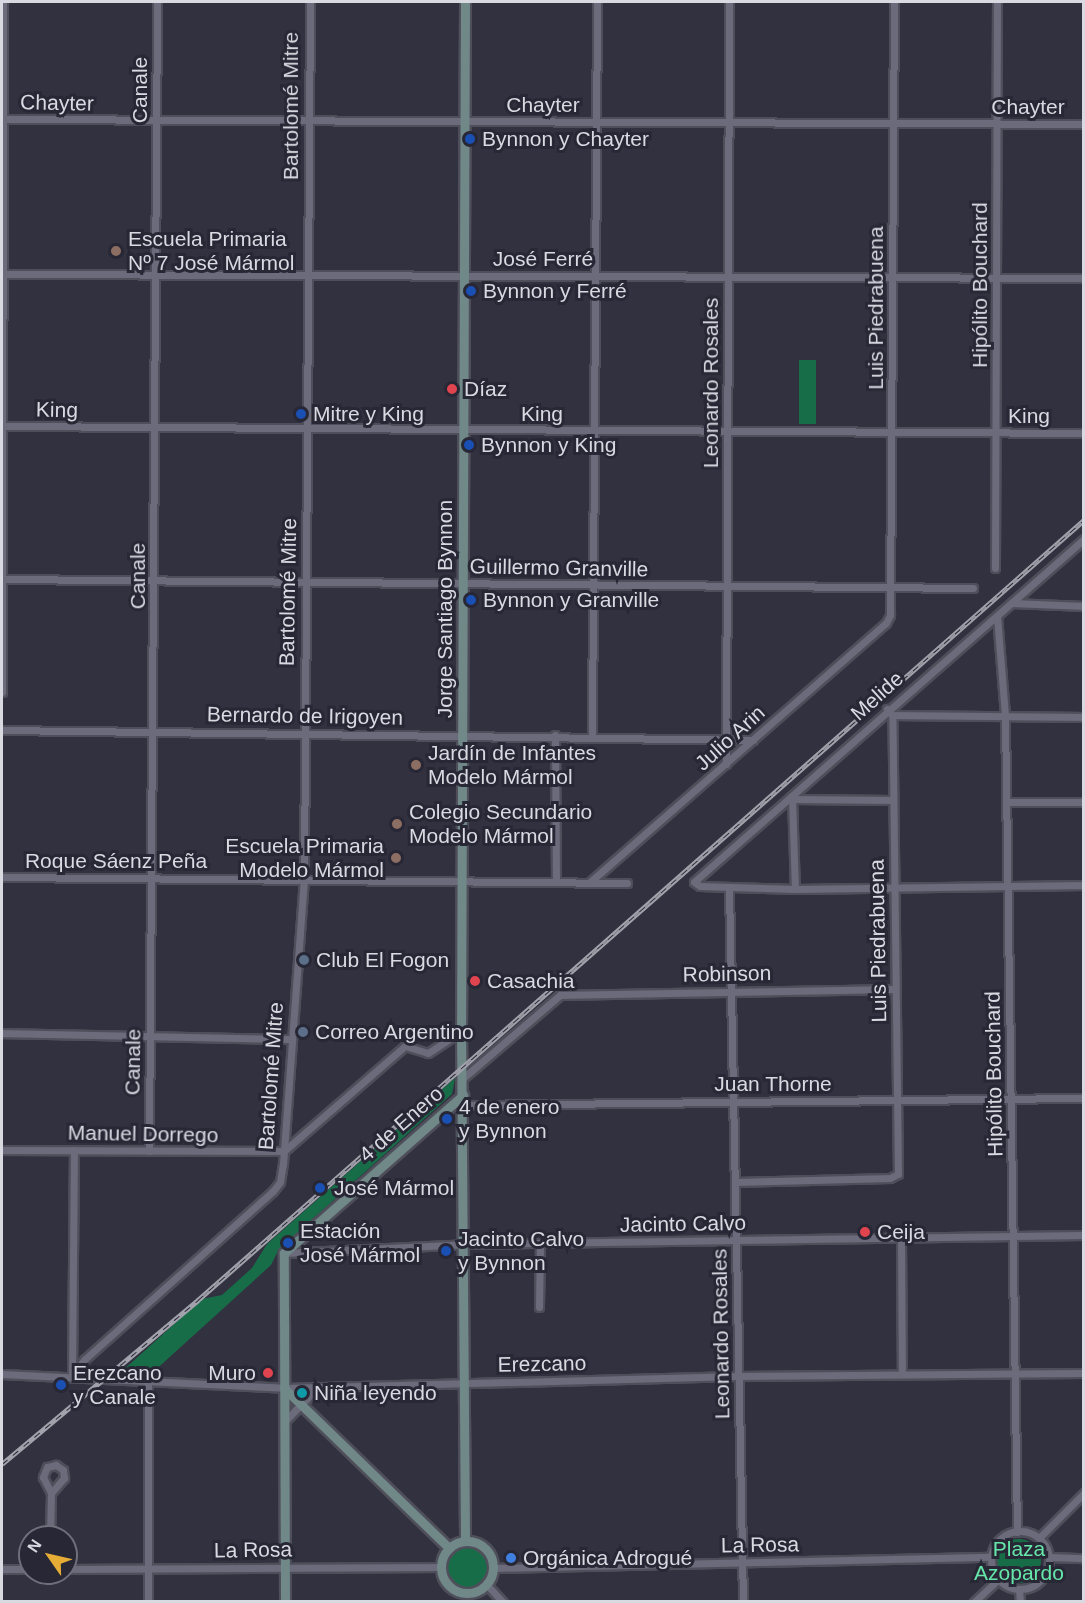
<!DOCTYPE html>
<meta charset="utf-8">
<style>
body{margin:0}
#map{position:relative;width:1085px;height:1603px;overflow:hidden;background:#31313f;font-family:Helvetica,sans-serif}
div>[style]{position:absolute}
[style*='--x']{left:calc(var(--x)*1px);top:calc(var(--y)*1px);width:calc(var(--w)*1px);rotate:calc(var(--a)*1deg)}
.green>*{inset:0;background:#186d49}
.round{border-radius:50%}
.roads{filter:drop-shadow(2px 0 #4f4f5b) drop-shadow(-2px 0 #4f4f5b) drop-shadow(0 2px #4f4f5b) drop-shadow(0 -2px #4f4f5b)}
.street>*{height:7px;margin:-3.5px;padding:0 3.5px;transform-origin:3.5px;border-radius:3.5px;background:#6b6b7b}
.street>.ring{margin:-3.5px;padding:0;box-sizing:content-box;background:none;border:7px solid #6b6b7b;border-radius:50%}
.secondary>*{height:9px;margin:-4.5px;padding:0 4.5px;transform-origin:4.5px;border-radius:4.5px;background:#708888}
.secondary>.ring{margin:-4.5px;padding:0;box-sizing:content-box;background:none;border:9px solid #708888;border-radius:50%}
.rail>*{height:4.5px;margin-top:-2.25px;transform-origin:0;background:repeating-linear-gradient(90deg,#282735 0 7px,#a2a2ac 0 14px);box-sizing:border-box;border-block:2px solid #a2a2ac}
.dots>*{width:16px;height:16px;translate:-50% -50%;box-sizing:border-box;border:3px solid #282735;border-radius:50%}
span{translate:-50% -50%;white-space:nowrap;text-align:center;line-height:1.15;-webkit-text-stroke:6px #282735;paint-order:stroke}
.street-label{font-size:21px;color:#d9d9e2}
.poi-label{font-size:21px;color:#d9d9e2}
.left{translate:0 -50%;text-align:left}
.right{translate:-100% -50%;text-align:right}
.park-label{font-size:21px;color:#66e7aa}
.frame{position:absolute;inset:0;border:3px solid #d9d9e2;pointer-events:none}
.north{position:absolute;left:18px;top:1525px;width:60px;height:60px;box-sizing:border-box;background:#282735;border:2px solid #6f6e7a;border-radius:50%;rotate:304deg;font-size:16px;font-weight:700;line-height:24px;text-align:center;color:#d9d9e2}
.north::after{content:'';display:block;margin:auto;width:21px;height:27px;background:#e5ad35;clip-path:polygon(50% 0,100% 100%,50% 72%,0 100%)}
</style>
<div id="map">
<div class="green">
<i style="clip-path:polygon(799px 360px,816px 360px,816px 424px,799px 424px)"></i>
<i style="clip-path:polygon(455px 1078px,452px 1094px,279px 1249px,271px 1265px,151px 1374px,120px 1373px,202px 1299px,222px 1295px,252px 1268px,267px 1244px)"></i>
<i class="round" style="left:997px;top:1539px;width:44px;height:44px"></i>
<i class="round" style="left:445px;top:1545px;width:44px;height:44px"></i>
</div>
<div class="roads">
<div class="street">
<i style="--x:2;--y:119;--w:1082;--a:0.26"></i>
<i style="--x:2;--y:274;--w:1082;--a:0.21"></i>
<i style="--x:2;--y:426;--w:1082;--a:0.37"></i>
<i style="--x:1084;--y:539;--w:519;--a:138.67"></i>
<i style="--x:694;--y:882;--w:7;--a:34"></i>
<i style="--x:700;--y:886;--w:95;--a:1.8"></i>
<i style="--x:795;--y:889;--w:289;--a:-0.8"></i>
<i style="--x:995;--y:568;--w:566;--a:-89.8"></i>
<i style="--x:2;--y:579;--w:971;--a:0.53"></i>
<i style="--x:1012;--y:603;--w:72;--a:2.4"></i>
<i style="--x:997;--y:616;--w:100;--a:85.4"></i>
<i style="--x:1005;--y:716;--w:816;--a:89.16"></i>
<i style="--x:2;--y:692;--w:690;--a:-89.92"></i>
<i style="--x:892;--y:715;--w:192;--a:0.6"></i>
<i style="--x:2;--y:730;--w:751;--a:0.76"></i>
<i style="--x:555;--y:735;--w:147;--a:89.6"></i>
<i style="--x:592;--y:735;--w:733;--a:-89.61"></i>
<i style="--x:726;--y:764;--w:762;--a:-89.77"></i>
<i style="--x:792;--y:796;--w:93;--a:88.2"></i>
<i style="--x:793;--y:799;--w:98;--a:0.6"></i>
<i style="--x:1006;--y:802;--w:78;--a:0"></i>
<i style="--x:2;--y:877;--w:625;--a:0.55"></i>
<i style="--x:590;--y:882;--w:393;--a:-41.2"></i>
<i style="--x:886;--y:623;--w:9;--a:-63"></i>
<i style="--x:890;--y:615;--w:613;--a:-89.63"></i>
<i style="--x:729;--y:887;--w:715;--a:88.88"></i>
<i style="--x:2;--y:1033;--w:290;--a:1.2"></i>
<i style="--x:462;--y:1079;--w:129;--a:-40.6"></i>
<i style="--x:560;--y:995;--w:334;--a:-1"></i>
<i style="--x:463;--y:1105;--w:621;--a:-0.65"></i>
<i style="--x:2;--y:1150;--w:282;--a:0.2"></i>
<i style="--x:284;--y:1151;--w:160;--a:-41"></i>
<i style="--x:405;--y:1046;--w:24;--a:17"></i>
<i style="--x:428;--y:1053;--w:30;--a:-33"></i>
<i style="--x:453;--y:1037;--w:8;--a:-7"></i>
<i style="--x:149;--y:1151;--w:1149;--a:-89.6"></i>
<i style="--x:735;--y:1182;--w:155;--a:-1.5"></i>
<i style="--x:890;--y:1178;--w:9;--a:-27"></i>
<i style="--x:898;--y:1174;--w:459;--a:-90.7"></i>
<i style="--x:892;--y:715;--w:8;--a:-130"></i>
<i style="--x:901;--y:1240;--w:134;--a:89.6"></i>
<i style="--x:284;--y:1253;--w:181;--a:-2.8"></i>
<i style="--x:465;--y:1244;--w:619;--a:-0.83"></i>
<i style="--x:539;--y:1307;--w:64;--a:-89.1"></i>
<i style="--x:2;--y:1374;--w:282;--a:2.8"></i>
<i style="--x:284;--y:1388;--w:454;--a:-1.5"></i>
<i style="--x:738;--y:1376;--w:346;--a:-0.5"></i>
<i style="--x:72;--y:1376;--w:21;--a:-53"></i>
<i style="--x:85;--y:1359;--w:252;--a:-41.8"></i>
<i style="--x:273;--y:1191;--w:11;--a:-52"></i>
<i style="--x:280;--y:1182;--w:18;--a:-81"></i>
<i style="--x:283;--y:1164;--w:284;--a:-85.8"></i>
<i style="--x:304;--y:881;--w:879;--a:-89.61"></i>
<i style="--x:72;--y:1376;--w:226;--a:-89.5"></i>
<i style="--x:148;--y:1382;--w:220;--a:90"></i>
<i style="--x:285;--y:1421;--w:47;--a:-45.9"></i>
<i class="ring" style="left:991px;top:1531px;width:51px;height:51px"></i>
<i style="--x:50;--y:1537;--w:44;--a:-88.7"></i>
<i style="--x:51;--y:1493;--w:20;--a:-49"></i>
<i style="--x:64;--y:1478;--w:8;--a:-97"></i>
<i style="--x:63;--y:1470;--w:9;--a:-144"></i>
<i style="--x:56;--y:1465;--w:9;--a:167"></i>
<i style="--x:47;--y:1467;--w:11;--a:112"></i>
<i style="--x:43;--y:1477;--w:18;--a:63"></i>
<i style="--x:1039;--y:1538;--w:64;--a:-45"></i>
<i style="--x:1049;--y:1557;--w:35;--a:2"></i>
<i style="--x:493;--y:1568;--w:498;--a:-1.3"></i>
<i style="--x:2;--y:1569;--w:28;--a:0"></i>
<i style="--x:66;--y:1569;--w:375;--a:-0.3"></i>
<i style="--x:486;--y:1584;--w:25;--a:47"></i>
<i style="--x:1019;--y:1589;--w:13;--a:86"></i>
<i style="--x:974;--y:1602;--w:33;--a:-43"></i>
</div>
<div class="secondary">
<i style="--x:465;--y:2;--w:1024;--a:90.22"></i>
<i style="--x:461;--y:1026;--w:515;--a:89.55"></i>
<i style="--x:284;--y:1388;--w:230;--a:44.1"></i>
<i class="ring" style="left:441px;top:1541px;width:43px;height:43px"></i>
<i style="--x:285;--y:1602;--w:349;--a:-90.2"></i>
<i style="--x:284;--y:1253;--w:239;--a:-41.4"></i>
</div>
</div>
<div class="rail">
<i style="--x:2;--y:1464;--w:256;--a:-39.9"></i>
<i style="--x:198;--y:1300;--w:1180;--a:-41.36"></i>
</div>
<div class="dots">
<i style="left:470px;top:139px;background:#1a4fb4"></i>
<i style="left:116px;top:251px;background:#8d6e63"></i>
<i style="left:471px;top:291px;background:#1a4fb4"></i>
<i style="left:452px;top:389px;background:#e0444e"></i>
<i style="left:301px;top:414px;background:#1a4fb4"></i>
<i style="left:469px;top:445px;background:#1a4fb4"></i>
<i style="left:471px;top:600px;background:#1a4fb4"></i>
<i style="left:416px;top:765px;background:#8d6e63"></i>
<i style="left:397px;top:824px;background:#8d6e63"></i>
<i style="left:396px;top:858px;background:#8d6e63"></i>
<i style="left:304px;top:960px;background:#5c6f8a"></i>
<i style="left:475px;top:981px;background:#e0444e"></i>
<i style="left:303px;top:1032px;background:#5c6f8a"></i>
<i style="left:447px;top:1119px;background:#1a4fb4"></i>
<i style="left:320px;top:1188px;background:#1a4fb4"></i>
<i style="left:865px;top:1232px;background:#e0444e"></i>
<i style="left:288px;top:1243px;background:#1a4fb4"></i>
<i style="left:446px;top:1251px;background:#1a4fb4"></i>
<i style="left:268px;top:1373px;background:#e0444e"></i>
<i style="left:61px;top:1385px;background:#1a4fb4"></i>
<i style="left:302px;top:1393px;background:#0f9aa8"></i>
<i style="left:511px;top:1558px;background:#3f7fe0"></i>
</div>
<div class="street-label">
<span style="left:140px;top:90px;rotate:-90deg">Canale</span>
<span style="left:57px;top:103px;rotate:1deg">Chayter</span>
<span style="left:543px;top:105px">Chayter</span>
<span style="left:291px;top:106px;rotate:-90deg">Bartolomé Mitre</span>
<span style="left:1028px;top:107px">Chayter</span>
<span style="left:543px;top:259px">José Ferré</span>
<span style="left:980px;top:285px;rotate:-90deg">Hipólito Bouchard</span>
<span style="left:876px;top:308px;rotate:-90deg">Luis Piedrabuena</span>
<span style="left:711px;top:383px;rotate:-90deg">Leonardo Rosales</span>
<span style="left:57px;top:410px;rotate:1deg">King</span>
<span style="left:542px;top:414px">King</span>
<span style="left:1029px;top:416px">King</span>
<span style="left:559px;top:568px;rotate:1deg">Guillermo Granville</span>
<span style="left:138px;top:576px;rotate:-90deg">Canale</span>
<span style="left:288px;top:592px;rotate:-89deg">Bartolomé Mitre</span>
<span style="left:445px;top:609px;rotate:-90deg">Jorge Santiago Bynnon</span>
<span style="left:877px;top:696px;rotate:-42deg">Melide</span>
<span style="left:305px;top:716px;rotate:1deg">Bernardo de Irigoyen</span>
<span style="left:730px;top:738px;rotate:-42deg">Julio Arin</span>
<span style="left:116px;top:861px">Roque Sáenz Peña</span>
<span style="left:878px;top:941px;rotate:-91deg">Luis Piedrabuena</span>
<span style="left:727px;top:974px;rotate:-1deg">Robinson</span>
<span style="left:133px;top:1062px;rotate:-89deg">Canale</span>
<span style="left:994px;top:1074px;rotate:-91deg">Hipólito Bouchard</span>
<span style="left:271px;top:1076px;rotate:-86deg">Bartolomé Mitre</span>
<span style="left:773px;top:1084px">Juan Thorne</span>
<span style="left:401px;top:1124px;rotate:-41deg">4 de Enero</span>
<span style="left:143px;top:1134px;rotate:1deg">Manuel Dorrego</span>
<span style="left:683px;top:1224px;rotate:-1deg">Jacinto Calvo</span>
<span style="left:721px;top:1334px;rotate:-91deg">Leonardo Rosales</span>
<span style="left:542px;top:1364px;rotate:-1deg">Erezcano</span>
<span style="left:760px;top:1545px;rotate:-1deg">La Rosa</span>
<span style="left:253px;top:1550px;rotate:-1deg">La Rosa</span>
</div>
<div class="poi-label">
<span class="left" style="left:482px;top:139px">Bynnon y Chayter</span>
<span class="left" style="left:128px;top:251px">Escuela Primaria<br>Nº 7 José Mármol</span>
<span class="left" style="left:483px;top:291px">Bynnon y Ferré</span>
<span class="left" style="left:464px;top:389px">Díaz</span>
<span class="left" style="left:313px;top:414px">Mitre y King</span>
<span class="left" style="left:481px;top:445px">Bynnon y King</span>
<span class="left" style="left:483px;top:600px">Bynnon y Granville</span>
<span class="left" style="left:428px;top:765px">Jardín de Infantes<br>Modelo Mármol</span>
<span class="left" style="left:409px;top:824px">Colegio Secundario<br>Modelo Mármol</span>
<span class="right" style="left:384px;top:858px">Escuela Primaria<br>Modelo Mármol</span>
<span class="left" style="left:316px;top:960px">Club El Fogon</span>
<span class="left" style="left:487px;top:981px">Casachia</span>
<span class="left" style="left:315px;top:1032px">Correo Argentino</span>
<span class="left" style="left:459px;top:1119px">4 de enero<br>y Bynnon</span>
<span class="left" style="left:334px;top:1188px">José Mármol</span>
<span class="left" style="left:300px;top:1243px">Estación<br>José Mármol</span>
<span class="left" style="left:877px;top:1232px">Ceija</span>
<span class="left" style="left:458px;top:1251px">Jacinto Calvo<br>y Bynnon</span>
<span class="left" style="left:73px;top:1385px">Erezcano<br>y Canale</span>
<span class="right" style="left:256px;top:1373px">Muro</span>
<span class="left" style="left:314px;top:1393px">Niña leyendo</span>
<span class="left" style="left:523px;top:1558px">Orgánica Adrogué</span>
</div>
<div class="park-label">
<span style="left:1019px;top:1561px">Plaza<br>Azopardo</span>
</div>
<div class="frame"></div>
<div class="north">N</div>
</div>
